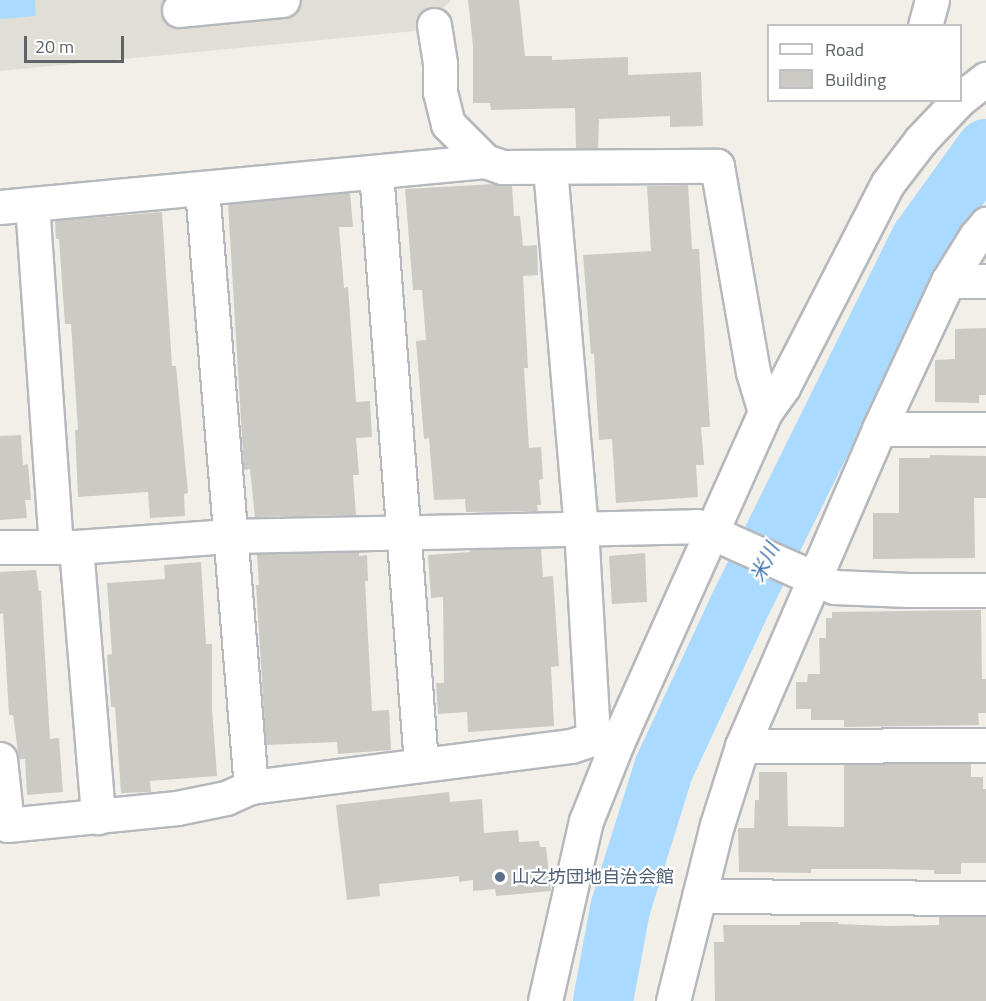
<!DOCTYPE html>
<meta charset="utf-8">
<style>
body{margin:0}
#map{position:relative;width:986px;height:1001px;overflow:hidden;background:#f1efe8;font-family:"Titillium Web","Noto Sans JP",sans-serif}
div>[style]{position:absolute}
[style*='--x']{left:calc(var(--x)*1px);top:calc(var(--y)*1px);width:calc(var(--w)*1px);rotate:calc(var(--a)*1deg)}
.education>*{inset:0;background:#e1ded6}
.water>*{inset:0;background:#aadaff}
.river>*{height:60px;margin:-30px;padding:0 30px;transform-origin:30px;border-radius:30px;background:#aadaff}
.building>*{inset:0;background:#cccac5}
.roads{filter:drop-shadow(2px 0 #b5b8bc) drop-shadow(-2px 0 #b5b8bc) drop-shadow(0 2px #b5b8bc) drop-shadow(0 -2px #b5b8bc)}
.minor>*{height:33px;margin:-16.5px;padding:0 16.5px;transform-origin:16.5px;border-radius:16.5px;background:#fff}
.dots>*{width:16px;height:16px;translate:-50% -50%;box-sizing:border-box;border:3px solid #fff;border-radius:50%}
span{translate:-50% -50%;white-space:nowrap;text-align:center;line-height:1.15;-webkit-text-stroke:4.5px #fff;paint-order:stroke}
.service-label{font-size:18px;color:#4e5e75}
.left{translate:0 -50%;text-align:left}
.water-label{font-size:20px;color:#4174aa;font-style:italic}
.legend{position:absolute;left:767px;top:24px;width:195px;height:78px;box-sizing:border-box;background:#fff;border:2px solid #bfc1c3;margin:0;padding:8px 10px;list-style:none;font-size:18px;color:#5f6368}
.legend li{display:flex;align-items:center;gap:12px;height:30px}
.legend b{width:30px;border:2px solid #bfc1c3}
.scale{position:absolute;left:24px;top:36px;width:100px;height:27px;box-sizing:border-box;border:3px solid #5f6368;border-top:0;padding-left:8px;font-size:18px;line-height:21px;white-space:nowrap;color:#5f6368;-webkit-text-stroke:4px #fff;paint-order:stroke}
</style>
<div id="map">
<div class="education">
<i style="clip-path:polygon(0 0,450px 0,450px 2px,415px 31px,0 71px)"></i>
</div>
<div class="water">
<i style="clip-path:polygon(0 0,35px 0,36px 16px,0 19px)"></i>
</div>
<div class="river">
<i style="--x:603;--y:1001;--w:94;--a:-79.5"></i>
<i style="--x:620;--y:909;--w:148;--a:-72.7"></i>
<i style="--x:664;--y:768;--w:175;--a:-65"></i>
<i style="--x:738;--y:609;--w:413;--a:-63.7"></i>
<i style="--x:921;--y:239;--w:111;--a:-54.2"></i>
</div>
<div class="building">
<i style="clip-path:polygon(468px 0,519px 0,525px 56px,552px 56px,552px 60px,628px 57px,628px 75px,701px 72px,703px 126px,670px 127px,670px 116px,599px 119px,598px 148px,576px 148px,575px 108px,491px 110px,490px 103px,473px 103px,473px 46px)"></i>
<i style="clip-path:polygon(495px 184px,512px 186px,514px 216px,520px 216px,523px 246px,537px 245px,538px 275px,523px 276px,528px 368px,524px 368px,529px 448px,541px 447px,543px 479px,539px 480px,541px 505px,537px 505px,538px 511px,466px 512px,465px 499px,434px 500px,429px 438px,424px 439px,416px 341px,426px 340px,422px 290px,413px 290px,405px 189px)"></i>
<i style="clip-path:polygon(688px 185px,692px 249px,699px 249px,710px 427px,701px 427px,704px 465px,696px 465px,698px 497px,616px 503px,612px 439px,599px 440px,594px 354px,591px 354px,583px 255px,651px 251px,647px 186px)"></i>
<i style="clip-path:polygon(350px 193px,353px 227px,339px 227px,344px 288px,348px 287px,356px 402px,370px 401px,372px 437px,356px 438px,359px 475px,353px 475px,356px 515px,255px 517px,250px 469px,244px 470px,228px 204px)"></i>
<i style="clip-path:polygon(162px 212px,172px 366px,176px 366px,188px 493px,184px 494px,185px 516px,150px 518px,148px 492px,78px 497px,75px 430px,78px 430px,71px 324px,65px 324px,59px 239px,56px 239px,55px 221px)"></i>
<i style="clip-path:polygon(986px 328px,986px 395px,979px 395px,979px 403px,935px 402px,935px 360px,955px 359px,955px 329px)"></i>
<i style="clip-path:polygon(21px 435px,23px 465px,28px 464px,31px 500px,25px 500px,27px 518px,0 520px,0 436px)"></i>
<i style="clip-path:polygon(930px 455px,986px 456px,986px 498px,974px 498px,975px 558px,873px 559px,873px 513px,899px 513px,899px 458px,930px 458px)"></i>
<i style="clip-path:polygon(541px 548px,543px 577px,553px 576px,559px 666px,551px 667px,554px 726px,468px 732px,467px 712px,438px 714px,436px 683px,444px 683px,443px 597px,431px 598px,428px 555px,470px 552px,469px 550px)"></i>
<i style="clip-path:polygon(359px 552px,359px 556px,367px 555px,368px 581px,365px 581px,372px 711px,389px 710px,391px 750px,338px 754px,337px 742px,266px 745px,256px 585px,259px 585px,257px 554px)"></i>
<i style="clip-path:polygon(645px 553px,647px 602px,612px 604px,609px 556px)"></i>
<i style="clip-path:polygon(201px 562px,206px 644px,212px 644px,212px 709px,217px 776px,150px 781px,151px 792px,121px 793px,115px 707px,111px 707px,107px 655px,112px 654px,107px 583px,165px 579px,164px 565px)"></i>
<i style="clip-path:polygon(36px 570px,39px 591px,41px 591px,50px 739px,59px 738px,63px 792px,27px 795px,25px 759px,19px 759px,13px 715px,9px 715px,3px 613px,0 614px,0 572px)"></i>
<i style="clip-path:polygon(981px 610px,982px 679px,986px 679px,986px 713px,978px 713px,979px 725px,844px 727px,844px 720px,811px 720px,811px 709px,796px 709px,796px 682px,807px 682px,808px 674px,820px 674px,819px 638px,826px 638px,826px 618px,832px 618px,832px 612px)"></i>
<i style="clip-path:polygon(844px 764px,971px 764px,971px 777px,983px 777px,983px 789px,986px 789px,986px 863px,961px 863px,961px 874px,934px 874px,934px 870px,882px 869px,811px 869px,811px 873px,739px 872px,738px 828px,754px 828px,755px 800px,759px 800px,759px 772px,787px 772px,788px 826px,844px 827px)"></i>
<i style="clip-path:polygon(449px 792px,450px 802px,482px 799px,484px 833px,518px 830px,519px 842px,539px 841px,540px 847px,546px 847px,551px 891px,496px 896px,495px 889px,473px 891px,473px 880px,459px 882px,459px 876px,379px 884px,380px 896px,347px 900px,336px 805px)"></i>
<i style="clip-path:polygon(939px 916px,986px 917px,986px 1001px,715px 1001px,714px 942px,724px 942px,723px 925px,800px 925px,800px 922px,838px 922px,838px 924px,888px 926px,939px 925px)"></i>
</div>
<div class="roads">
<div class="minor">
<i style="--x:179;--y:10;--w:104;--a:-5.5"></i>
<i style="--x:434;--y:25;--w:39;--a:81"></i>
<i style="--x:440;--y:64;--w:28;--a:90"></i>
<i style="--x:440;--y:92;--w:33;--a:76"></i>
<i style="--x:448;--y:124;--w:52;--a:45"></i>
<i style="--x:925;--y:26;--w:27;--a:-75"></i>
<i style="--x:960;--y:99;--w:33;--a:-38"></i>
<i style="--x:550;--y:168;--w:361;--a:85.1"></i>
<i style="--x:581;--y:528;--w:211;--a:86.7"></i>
<i style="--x:376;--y:172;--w:594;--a:85.65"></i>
<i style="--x:202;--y:189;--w:600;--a:85.32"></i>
<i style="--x:32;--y:204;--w:342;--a:86"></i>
<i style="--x:0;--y:207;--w:487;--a:-5.4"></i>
<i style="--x:485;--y:161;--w:18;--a:19"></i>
<i style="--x:502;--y:167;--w:215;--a:-0.3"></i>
<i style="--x:717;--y:166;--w:209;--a:80.1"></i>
<i style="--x:753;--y:372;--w:42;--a:73.3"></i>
<i style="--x:948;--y:281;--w:38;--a:0"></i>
<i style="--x:879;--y:429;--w:107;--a:0"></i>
<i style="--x:0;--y:547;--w:76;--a:0"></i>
<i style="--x:76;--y:547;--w:153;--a:-4.1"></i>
<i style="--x:229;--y:536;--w:468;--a:-1.2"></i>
<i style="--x:697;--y:526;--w:150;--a:24"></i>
<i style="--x:834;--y:587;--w:74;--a:2.3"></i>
<i style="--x:908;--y:590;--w:78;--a:0"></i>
<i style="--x:76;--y:547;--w:271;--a:85.3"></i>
<i style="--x:742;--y:746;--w:244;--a:-0.2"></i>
<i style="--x:0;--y:759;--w:66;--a:83.9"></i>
<i style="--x:7;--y:825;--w:171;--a:-5.7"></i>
<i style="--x:177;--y:808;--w:50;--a:-11.5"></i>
<i style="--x:226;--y:798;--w:27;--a:-24"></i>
<i style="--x:251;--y:787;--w:323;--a:-7.3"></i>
<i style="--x:571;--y:746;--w:23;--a:-18"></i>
<i style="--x:593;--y:739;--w:24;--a:9"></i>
<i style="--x:699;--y:896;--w:287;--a:0.4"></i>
<i style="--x:545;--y:1001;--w:185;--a:-77.2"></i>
<i style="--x:586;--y:821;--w:84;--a:-68.3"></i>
<i style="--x:617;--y:743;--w:363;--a:-65.9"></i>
<i style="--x:765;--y:412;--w:31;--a:-54"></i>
<i style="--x:783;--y:387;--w:229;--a:-62.8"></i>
<i style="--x:888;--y:183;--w:54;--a:-52.5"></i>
<i style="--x:921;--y:140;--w:55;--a:-46.5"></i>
<i style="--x:673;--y:1001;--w:181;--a:-76"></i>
<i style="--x:717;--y:825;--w:83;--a:-72.4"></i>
<i style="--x:742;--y:746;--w:345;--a:-66.6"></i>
<i style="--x:879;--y:429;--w:163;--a:-65"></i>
<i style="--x:948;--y:281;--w:53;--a:-58.1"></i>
<i style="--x:976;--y:236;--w:16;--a:-50"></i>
</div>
</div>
<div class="dots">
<i style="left:500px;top:877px;background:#5c6f8a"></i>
</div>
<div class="service-label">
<span class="left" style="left:512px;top:877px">山之坊団地自治会館</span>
</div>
<div class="water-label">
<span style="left:764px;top:562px;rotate:-64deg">米川</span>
</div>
<ul class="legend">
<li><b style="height:8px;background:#fff"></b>Road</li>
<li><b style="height:16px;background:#cccac5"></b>Building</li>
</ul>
<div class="scale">20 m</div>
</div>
